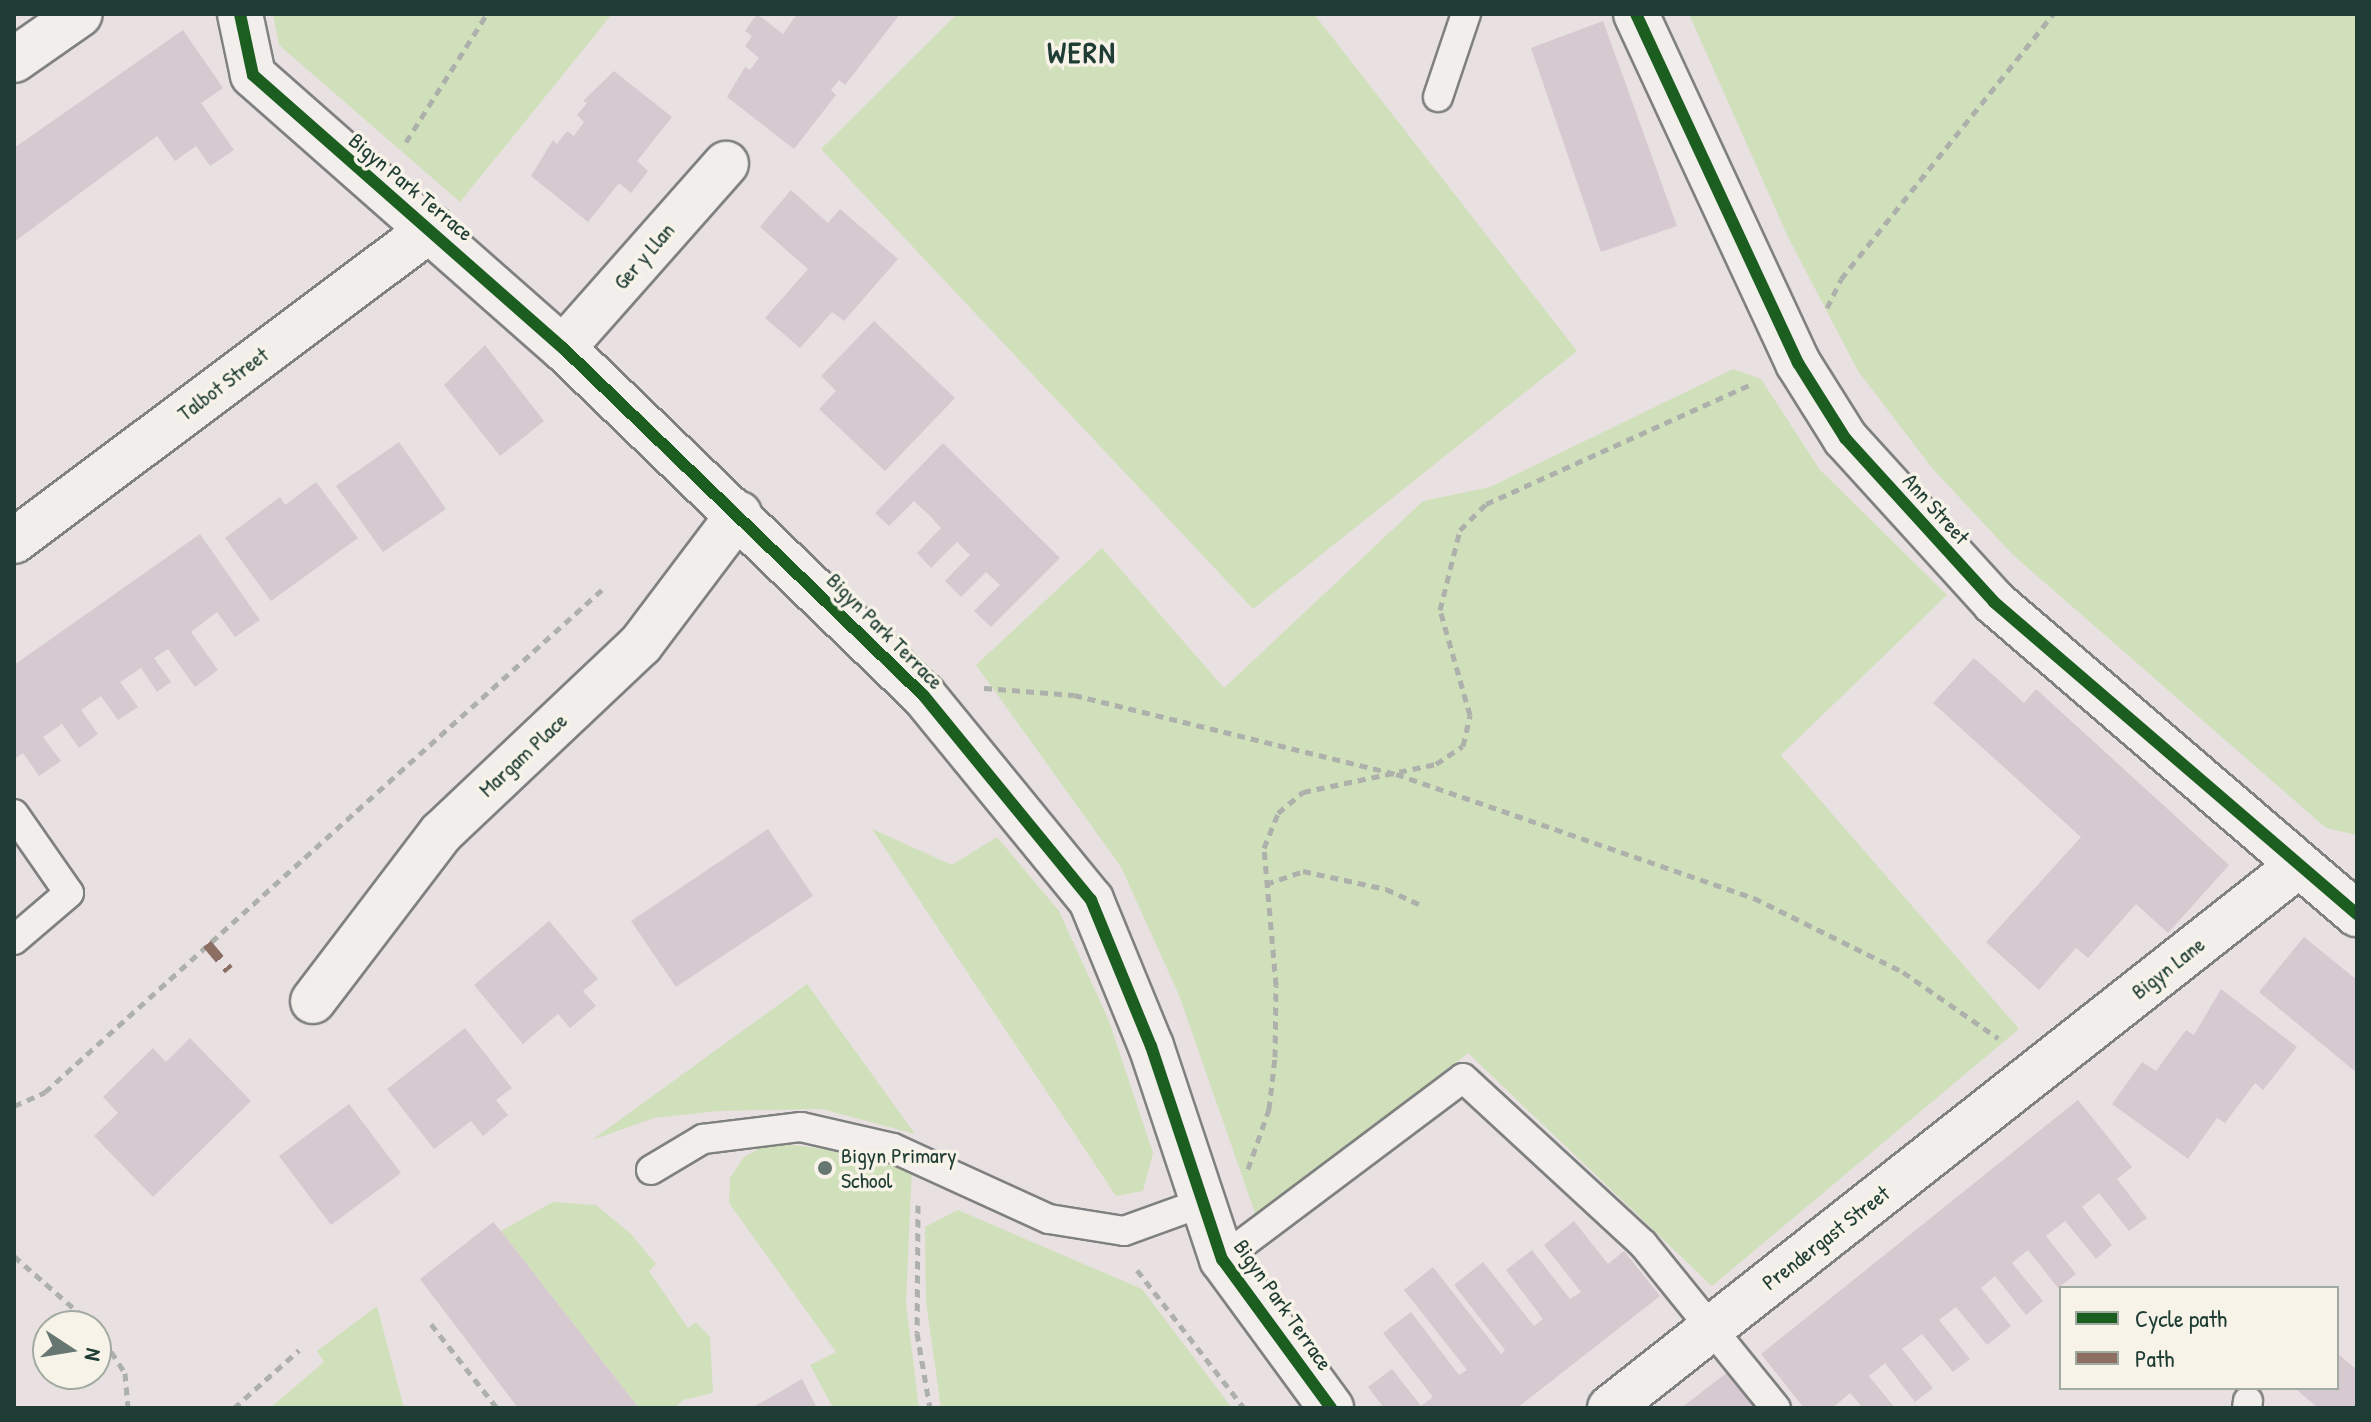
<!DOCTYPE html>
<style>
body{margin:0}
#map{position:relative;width:2371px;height:1422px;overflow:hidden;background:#e9e0e2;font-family:"Patrick Hand",sans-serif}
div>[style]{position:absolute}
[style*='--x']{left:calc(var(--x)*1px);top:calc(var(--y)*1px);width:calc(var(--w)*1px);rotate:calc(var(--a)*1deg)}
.green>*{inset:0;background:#d0e0ba}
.building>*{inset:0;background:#d6c9d0}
.path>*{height:5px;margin-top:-2.5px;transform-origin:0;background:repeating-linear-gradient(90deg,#aeb0ac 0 8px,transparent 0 14px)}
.roads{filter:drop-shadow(2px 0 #7f8180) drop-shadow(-2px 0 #7f8180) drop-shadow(0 2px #7f8180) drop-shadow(0 -2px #7f8180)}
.service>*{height:28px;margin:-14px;padding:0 14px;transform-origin:14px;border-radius:14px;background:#f1eeeb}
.minor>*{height:44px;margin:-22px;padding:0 22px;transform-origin:22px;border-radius:22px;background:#f1eeeb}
.quiet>*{height:10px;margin-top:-5px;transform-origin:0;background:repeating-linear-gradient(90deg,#8d6e63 0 20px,transparent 0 30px)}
.cycleway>*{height:12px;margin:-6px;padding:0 6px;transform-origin:6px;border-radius:6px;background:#1b5e20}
.dots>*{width:22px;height:22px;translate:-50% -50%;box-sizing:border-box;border:4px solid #f7f3e8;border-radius:50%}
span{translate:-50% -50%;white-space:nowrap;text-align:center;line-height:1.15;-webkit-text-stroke:7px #f7f3e8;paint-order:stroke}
.street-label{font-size:22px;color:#1f3d34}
.poi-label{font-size:22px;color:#1f3d34}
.left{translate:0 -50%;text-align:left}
.district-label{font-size:30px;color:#1f3d34;font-weight:700;letter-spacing:2px}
.frame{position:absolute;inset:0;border:16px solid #1f3d34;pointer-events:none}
.legend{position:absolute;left:2059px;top:1286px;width:280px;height:104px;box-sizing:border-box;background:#f7f3e8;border:2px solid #a1aaa0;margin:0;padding:10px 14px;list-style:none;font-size:24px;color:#1f3d34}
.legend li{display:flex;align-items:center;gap:16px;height:40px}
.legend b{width:40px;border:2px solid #a1aaa0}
.north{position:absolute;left:32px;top:1310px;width:80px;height:80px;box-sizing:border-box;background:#f7f3e8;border:2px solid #a1aaa0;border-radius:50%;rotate:102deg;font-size:22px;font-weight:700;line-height:32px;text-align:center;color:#1f3d34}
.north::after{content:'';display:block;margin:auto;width:28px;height:36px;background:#667671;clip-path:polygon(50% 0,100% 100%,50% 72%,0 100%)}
</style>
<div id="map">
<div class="green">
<i style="clip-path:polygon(273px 14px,612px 14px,460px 202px,279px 45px)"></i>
<i style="clip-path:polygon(957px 14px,1314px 14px,1577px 351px,1253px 609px,821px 149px)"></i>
<i style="clip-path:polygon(1689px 14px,2357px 14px,2357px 835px,2326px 828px,2013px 555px,1932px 468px,1858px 371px,1788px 237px)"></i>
<i style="clip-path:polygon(1733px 369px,1761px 379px,1820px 470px,1947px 595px,1781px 755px,2019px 1029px,1712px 1286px,1468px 1053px,1257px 1219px,1179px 995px,1121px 867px,976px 665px,1102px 548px,1224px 688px,1423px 501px,1490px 487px)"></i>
<i style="clip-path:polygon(872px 829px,952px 865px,997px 837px,1059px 911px,1109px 1021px,1153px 1153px,1143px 1191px,1116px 1196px)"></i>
<i style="clip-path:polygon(807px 984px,915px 1134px,822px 1109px,718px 1111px,654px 1118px,592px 1140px)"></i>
<i style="clip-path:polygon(771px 1142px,859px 1154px,912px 1168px,906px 1303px,919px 1408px,833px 1408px,810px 1365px,836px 1352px,729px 1203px,730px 1178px,744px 1157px)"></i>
<i style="clip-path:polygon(553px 1202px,596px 1205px,631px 1234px,656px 1264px,649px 1271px,688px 1328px,696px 1322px,710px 1337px,713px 1393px,683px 1400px,675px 1408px,639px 1408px,501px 1231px)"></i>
<i style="clip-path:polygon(958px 1210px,1142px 1289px,1232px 1408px,941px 1408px,926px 1302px,925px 1227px)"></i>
<i style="clip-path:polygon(377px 1306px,404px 1408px,270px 1408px,324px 1362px,317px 1351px)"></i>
</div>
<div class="building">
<i style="clip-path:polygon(757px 14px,783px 34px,797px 14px,900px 14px,845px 85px,839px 80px,831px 90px,836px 95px,794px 149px,727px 97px,745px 67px,750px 70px,759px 58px,745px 46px,752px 36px,745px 31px)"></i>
<i style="clip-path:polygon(1603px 21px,1677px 226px,1601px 252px,1531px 48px)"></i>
<i style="clip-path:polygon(183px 30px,223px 88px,201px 103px,234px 150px,210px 166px,196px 146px,175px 161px,157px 136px,14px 242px,14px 148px)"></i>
<i style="clip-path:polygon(614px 71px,672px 117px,637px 161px,648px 171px,631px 193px,619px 183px,588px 222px,531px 176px,553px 140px,557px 144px,567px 131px,574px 136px,584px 122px,577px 115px,587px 103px,583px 101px)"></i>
<i style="clip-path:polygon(791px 190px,828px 223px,840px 209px,898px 259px,844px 321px,832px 312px,800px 348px,765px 318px,808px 269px,760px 227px)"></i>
<i style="clip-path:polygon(874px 321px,955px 398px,885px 471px,819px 409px,836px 391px,821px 376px)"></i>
<i style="clip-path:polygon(485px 345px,544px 421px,500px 456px,444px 385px)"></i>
<i style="clip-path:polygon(399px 442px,446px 509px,383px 552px,336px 486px)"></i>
<i style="clip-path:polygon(943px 443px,1060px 558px,991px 627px,974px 611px,1000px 585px,986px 572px,961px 597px,945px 581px,970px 555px,957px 542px,931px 568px,917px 553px,941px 528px,929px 515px,914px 501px,889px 526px,875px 513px)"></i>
<i style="clip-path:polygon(316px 482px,358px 538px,271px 601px,225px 538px,280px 497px,285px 505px)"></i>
<i style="clip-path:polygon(200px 534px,260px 620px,235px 637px,217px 612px,191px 632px,218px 670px,195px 687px,168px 649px,154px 658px,171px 682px,157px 692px,141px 668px,120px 682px,138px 707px,118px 720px,101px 696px,81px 710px,98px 734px,79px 748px,62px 724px,43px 737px,61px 761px,39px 776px,23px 753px,14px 759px,14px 665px)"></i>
<i style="clip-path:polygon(1974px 658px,2024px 703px,2036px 689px,2229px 865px,2168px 933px,2136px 904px,2088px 958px,2076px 948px,2039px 990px,1986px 942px,2081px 837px,1933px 703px)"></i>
<i style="clip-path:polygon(768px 829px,813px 896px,676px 987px,631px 921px)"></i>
<i style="clip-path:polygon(549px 921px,598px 979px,583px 991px,596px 1006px,570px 1028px,558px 1014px,523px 1044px,474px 985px)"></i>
<i style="clip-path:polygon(2304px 937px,2357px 980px,2357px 1073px,2259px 992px)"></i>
<i style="clip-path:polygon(2221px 989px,2297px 1047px,2263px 1090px,2255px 1083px,2225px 1123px,2217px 1118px,2188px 1159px,2112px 1104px,2142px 1062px,2156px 1071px,2186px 1030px,2194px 1035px)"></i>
<i style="clip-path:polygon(465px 1028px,512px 1088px,496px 1100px,508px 1115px,483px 1136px,471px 1121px,434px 1149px,387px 1089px)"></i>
<i style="clip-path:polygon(190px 1038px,251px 1101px,153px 1197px,94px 1136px,118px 1113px,103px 1097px,153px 1048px,166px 1062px)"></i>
<i style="clip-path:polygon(2078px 1100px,2132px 1167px,2117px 1179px,2147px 1218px,2129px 1231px,2099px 1193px,2082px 1207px,2112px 1245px,2096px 1259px,2065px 1221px,2046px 1236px,2076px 1274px,2058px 1288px,2028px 1250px,2012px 1263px,2043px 1301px,2026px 1315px,1995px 1276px,1981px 1288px,2011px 1326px,1987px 1345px,1956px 1307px,1939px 1320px,1970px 1359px,1953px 1372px,1922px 1334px,1902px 1349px,1933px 1388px,1915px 1402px,1885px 1363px,1869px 1376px,1895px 1408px,1863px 1408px,1850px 1393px,1832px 1408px,1804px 1408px,1761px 1354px)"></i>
<i style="clip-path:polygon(349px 1104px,401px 1173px,331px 1225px,279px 1156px)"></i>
<i style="clip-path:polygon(1574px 1221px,1608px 1264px,1624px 1251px,1660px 1296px,1517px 1408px,1384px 1408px,1368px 1387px,1392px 1369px,1421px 1406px,1433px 1397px,1383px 1333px,1411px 1312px,1459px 1375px,1467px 1370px,1404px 1290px,1433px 1267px,1501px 1354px,1505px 1350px,1454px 1285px,1483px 1262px,1534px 1326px,1543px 1319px,1506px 1270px,1532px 1250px,1570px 1299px,1581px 1292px,1544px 1245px)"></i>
<i style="clip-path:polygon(493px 1222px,501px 1231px,639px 1408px,518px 1408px,420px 1279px)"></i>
<i style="clip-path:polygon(2337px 1353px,2357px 1370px,2357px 1408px,2318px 1408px,2297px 1390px,2337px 1388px)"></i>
<i style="clip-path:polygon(1729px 1371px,1759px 1408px,1681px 1408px)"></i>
<i style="clip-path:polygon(802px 1379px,817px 1408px,752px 1408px)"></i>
</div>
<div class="path">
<i style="--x:406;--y:142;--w:151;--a:-57.7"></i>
<i style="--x:1827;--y:308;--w:32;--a:-64"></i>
<i style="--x:1841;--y:279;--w:339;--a:-51.3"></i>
<i style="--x:984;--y:688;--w:90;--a:4.4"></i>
<i style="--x:1074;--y:695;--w:332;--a:13.8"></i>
<i style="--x:1396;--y:774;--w:379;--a:19.1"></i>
<i style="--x:1754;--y:898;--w:166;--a:26.4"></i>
<i style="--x:1903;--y:972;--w:116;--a:34.8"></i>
<i style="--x:1266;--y:884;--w:39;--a:-19"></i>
<i style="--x:1303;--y:871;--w:85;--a:12.2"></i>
<i style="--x:1386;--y:889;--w:41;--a:24.7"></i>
<i style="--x:14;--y:1106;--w:34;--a:-24"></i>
<i style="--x:45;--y:1092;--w:755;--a:-42.05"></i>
<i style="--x:1248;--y:1169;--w:64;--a:-70.7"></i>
<i style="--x:1269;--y:1109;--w:52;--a:-83.4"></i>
<i style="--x:1275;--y:1057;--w:72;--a:-89.2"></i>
<i style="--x:1276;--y:985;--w:138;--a:-95"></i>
<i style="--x:1264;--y:848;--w:38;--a:-68"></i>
<i style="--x:1278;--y:813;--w:33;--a:-40"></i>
<i style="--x:1303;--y:792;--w:136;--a:-11.9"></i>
<i style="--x:1436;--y:764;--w:32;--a:-34"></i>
<i style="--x:1463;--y:746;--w:32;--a:-77"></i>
<i style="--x:1470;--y:715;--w:109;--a:-105.9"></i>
<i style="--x:1440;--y:610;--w:82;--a:-76"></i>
<i style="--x:1460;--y:530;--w:37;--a:-45"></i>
<i style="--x:1486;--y:504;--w:292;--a:-24.3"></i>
<i style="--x:918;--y:1205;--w:128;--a:90.4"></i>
<i style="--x:917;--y:1333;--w:76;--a:80.2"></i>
<i style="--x:14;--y:1256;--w:106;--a:41.2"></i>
<i style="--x:1137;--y:1270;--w:175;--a:52.2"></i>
<i style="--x:431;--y:1324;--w:107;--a:51.8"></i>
<i style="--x:96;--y:1328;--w:54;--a:57.2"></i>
<i style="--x:125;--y:1373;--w:35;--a:85"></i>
<i style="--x:234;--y:1408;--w:87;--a:-41.7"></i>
</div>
<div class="roads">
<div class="service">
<i style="--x:1438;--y:97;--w:88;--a:-71.4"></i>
<i style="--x:14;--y:814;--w:96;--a:55.2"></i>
<i style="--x:69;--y:893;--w:72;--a:139.5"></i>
<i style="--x:651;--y:1170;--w:61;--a:-30.8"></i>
<i style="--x:703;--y:1139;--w:99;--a:-7"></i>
<i style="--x:801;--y:1127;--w:94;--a:12.9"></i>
<i style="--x:893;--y:1148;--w:171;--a:24.5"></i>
<i style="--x:1049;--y:1219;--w:76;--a:9.1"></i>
<i style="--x:1124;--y:1231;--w:85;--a:-19.9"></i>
<i style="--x:1222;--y:1259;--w:301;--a:-36.9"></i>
<i style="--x:1463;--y:1078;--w:245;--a:42.7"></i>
<i style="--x:1643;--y:1244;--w:211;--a:51"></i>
<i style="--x:2247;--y:1408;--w:7;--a:-82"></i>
</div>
<div class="minor">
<i style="--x:240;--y:14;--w:62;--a:78"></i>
<i style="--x:253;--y:75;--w:413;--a:41.4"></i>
<i style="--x:563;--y:348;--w:501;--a:43.95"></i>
<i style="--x:924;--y:696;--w:264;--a:50.7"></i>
<i style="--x:1091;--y:900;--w:158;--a:67.7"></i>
<i style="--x:1151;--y:1046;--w:225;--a:71.6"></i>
<i style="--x:1222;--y:1259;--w:185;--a:53.8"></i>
<i style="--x:1636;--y:14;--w:385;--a:65.1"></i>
<i style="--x:1798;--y:363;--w:89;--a:57.9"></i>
<i style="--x:1845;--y:438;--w:222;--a:47.7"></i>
<i style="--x:1994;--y:602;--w:479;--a:40.7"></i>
<i style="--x:14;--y:60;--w:80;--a:-34.9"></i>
<i style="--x:563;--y:348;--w:246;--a:-48.5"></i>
<i style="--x:14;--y:541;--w:522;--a:-36.83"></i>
<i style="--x:313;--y:1001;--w:211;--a:-52.7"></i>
<i style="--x:441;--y:833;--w:275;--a:-43.4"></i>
<i style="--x:641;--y:644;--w:163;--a:-53"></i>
<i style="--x:1610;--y:1408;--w:872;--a:-38.25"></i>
</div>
</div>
<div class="quiet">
<i style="--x:207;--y:944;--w:34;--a:50"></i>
</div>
<div class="cycleway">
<i style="--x:240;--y:14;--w:62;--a:78"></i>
<i style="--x:253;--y:75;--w:413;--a:41.4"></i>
<i style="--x:563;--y:348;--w:501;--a:43.95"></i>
<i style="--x:924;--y:696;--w:264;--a:50.7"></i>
<i style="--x:1091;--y:900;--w:158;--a:67.7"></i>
<i style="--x:1151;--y:1046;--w:225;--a:71.6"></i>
<i style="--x:1222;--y:1259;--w:185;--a:53.8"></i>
<i style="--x:1636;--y:14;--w:385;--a:65.1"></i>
<i style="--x:1798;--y:363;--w:89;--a:57.9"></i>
<i style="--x:1845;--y:438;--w:222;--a:47.7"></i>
<i style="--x:1994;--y:602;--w:479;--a:40.7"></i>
</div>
<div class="dots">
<i style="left:825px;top:1168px;background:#667671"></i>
</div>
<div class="street-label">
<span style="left:411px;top:187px;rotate:40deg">Bigyn Park Terrace</span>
<span style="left:644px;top:256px;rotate:-49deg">Ger y Llan</span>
<span style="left:223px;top:384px;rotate:-37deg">Talbot Street</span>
<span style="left:1936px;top:509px;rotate:48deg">Ann Street</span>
<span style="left:885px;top:631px;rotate:45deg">Bigyn Park Terrace</span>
<span style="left:523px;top:755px;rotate:-43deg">Margam Place</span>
<span style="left:2168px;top:968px;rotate:-38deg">Bigyn Lane</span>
<span style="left:1826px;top:1238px;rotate:-38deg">Prendergast Street</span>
<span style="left:1283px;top:1305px;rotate:55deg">Bigyn Park Terrace</span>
</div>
<div class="poi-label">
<span class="left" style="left:841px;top:1168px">Bigyn Primary<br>School</span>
</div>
<div class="district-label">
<span style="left:1082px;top:52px">WERN</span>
</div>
<div class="frame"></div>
<ul class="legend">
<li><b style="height:10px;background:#1b5e20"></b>Cycle path</li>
<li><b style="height:10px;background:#8d6e63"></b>Path</li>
</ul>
<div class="north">N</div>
</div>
